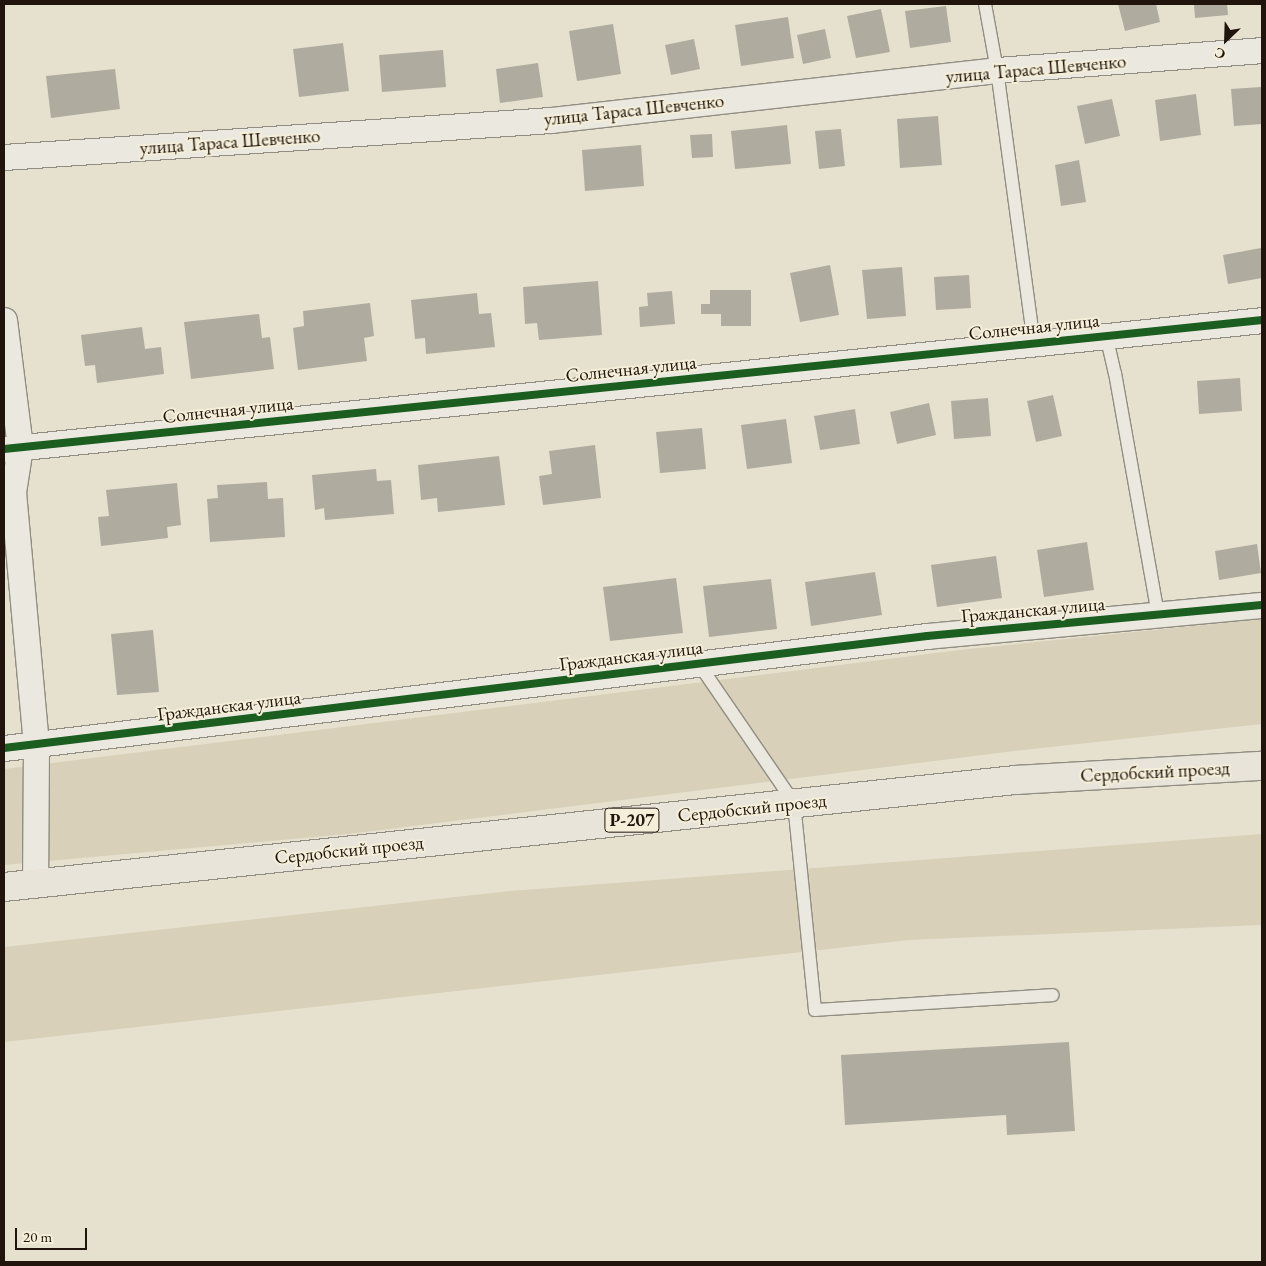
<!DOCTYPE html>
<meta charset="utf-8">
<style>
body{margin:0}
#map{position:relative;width:1266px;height:1266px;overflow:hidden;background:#e6e1cf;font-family:"EB Garamond",serif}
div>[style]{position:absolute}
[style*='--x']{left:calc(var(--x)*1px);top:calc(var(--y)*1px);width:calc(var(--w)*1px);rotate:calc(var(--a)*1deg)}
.green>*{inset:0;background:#d8d0b8}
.building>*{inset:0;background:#afab9f}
.roads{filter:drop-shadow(1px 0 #918d82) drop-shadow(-1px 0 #918d82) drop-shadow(0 1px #918d82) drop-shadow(0 -1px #918d82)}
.service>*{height:12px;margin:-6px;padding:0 6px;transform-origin:6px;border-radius:6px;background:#ebe9df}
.minor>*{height:25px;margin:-12.5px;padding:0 12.5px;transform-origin:12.5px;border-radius:12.5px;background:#ebe9df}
.primary>*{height:28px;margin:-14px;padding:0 14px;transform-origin:14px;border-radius:14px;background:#e8e4da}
.cycleway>*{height:8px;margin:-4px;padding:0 4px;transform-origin:4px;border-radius:4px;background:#1b5e20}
span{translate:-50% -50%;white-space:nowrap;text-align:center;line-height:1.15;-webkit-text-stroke:4px #f5efd9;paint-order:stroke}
.shield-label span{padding:1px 4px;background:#f5efd9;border:1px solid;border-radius:4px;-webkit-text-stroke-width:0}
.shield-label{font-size:18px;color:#20140d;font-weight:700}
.street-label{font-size:19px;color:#20140d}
.frame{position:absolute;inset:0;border:5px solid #20140d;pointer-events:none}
.north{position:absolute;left:1201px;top:15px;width:50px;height:50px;-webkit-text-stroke:4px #f5efd9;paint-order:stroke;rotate:204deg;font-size:14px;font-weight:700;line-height:20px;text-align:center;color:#20140d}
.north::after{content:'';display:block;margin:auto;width:18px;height:22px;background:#20140d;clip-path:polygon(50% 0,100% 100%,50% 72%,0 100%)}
.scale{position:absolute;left:15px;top:1228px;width:72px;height:22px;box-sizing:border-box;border:2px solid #20140d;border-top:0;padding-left:6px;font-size:15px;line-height:18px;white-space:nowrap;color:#20140d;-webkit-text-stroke:4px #f5efd9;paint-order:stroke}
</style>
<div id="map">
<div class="green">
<i style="clip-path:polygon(1262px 619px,1262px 724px,1023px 750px,349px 834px,4px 865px,4px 769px,968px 649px)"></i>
<i style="clip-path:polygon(1262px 834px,1262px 925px,909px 940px,4px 1042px,4px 947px,510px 891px)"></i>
</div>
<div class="building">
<i style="clip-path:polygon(1118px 4px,1156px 4px,1160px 22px,1125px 31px)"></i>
<i style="clip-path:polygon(1194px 4px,1227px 4px,1228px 15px,1195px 18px)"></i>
<i style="clip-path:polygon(946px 6px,951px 42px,910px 48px,905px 11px)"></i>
<i style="clip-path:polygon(881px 9px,890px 52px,856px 58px,847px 16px)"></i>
<i style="clip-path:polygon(788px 17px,794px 58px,741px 66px,735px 25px)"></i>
<i style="clip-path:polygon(613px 24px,621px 74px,577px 81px,569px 31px)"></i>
<i style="clip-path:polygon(825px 29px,831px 58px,803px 64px,797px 35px)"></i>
<i style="clip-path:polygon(694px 39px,700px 69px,671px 75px,665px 45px)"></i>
<i style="clip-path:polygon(343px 43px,349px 91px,299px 97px,293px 49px)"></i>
<i style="clip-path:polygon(443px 50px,446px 87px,382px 92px,379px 55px)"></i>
<i style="clip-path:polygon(538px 63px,543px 97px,500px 103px,496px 69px)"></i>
<i style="clip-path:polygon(115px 69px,120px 109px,51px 118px,46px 76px)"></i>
<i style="clip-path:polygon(1261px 87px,1262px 124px,1234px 126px,1231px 89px)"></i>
<i style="clip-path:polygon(1196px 94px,1201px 135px,1160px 141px,1155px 100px)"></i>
<i style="clip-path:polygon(1112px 99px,1120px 136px,1085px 144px,1077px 106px)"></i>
<i style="clip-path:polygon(938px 116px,942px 165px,900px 168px,897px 119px)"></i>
<i style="clip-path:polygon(787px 125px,791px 164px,735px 169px,731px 131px)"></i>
<i style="clip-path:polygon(841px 129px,845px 166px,819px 169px,815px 131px)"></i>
<i style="clip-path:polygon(712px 134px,713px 157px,692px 158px,690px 135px)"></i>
<i style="clip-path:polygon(641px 145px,644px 186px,585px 191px,582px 150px)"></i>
<i style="clip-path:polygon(1079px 160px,1086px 202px,1061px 206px,1055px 165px)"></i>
<i style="clip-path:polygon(1261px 248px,1262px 278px,1228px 284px,1223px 255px)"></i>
<i style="clip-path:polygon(830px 265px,839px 315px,800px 322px,790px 273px)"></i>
<i style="clip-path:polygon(902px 267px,906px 316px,867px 319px,862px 270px)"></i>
<i style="clip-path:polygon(969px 275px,971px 308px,936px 310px,934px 277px)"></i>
<i style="clip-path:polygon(598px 281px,602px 335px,539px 340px,537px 323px,525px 324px,523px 287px)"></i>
<i style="clip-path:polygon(710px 290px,751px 290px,751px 326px,721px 326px,721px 314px,701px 314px,701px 304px,710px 304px)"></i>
<i style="clip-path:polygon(672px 291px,675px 324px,640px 327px,639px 307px,648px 306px,647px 293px)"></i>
<i style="clip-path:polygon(477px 293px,479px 314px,491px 313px,495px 347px,426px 354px,425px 338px,415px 339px,411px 300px)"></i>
<i style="clip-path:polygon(370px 303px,374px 336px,364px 338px,367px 361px,298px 370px,293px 328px,304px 326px,303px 311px)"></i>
<i style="clip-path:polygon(259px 314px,262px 338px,270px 337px,274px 369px,191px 379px,184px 322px)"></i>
<i style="clip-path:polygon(142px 327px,145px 349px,161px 347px,164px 374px,97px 383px,95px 365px,85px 366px,81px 335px)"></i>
<i style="clip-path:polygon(1240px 378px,1242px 411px,1199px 414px,1197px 381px)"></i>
<i style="clip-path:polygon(1053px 395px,1062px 436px,1036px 442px,1027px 401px)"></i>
<i style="clip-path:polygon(988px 398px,991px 436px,954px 439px,951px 401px)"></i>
<i style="clip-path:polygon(929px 403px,936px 435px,897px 444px,890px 412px)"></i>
<i style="clip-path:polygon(855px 409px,860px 444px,820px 450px,814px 416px)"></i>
<i style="clip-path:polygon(786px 419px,792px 463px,747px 469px,741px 425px)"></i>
<i style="clip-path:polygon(702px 428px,706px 469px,660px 473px,656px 432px)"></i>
<i style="clip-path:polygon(595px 445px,601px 498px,543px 505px,539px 476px,552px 474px,549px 451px)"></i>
<i style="clip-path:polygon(499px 456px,505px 505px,438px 512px,437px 498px,421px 500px,418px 465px)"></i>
<i style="clip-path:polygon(376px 469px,377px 481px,391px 480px,394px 514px,325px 520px,324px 508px,315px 510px,312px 475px)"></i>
<i style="clip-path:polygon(267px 482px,268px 499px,283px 498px,285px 537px,210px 542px,207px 499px,218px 498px,217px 485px)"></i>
<i style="clip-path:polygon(177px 483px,181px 525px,167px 527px,168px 538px,101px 546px,98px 517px,109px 516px,106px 490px)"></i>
<i style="clip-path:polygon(1087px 542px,1094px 590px,1044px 597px,1037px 550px)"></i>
<i style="clip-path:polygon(1257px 544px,1261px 573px,1219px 580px,1215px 551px)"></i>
<i style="clip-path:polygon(996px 556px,1002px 598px,937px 607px,931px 565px)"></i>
<i style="clip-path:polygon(875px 572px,882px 615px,811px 626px,805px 582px)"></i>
<i style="clip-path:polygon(676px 578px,683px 633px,610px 641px,603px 587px)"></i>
<i style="clip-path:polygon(771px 579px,777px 629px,709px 637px,703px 586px)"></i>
<i style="clip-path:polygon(153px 630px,159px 692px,117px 695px,111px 634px)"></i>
<i style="clip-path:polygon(1069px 1042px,1075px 1131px,1007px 1135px,1006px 1115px,845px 1125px,841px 1055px)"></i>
</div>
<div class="roads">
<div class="service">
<i style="--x:985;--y:4;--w:67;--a:79.7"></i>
<i style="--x:997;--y:70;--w:276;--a:82.3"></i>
<i style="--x:1106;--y:335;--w:39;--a:77"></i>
<i style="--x:1115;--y:373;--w:245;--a:79.9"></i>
<i style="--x:699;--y:664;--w:168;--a:55.6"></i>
<i style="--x:794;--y:803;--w:208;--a:84.2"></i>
<i style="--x:815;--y:1010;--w:238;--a:-3.6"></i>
</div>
<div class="minor">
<i style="--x:4;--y:157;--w:548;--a:-3.87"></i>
<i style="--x:551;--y:120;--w:449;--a:-6.4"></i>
<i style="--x:997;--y:70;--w:266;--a:-4.3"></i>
<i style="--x:4;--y:320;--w:128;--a:82.8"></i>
<i style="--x:20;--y:447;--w:46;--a:98.8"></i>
<i style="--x:13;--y:492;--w:255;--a:84.8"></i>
<i style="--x:36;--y:746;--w:137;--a:90.4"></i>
<i style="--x:4;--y:449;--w:1265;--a:-5.85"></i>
<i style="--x:4;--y:748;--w:930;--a:-6.92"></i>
<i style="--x:927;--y:636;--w:336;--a:-5.3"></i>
</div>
<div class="primary">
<i style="--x:4;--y:887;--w:1018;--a:-6.04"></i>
<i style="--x:1016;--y:780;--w:246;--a:-3.3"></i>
</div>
</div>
<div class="cycleway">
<i style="--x:4;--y:449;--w:1265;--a:-5.85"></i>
<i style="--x:4;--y:748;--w:930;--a:-6.92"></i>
<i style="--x:927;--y:636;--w:336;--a:-5.3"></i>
</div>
<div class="shield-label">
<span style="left:632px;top:820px">Р-207</span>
</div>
<div class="street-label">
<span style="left:1036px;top:69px;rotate:-5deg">улица Тараса Шевченко</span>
<span style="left:634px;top:110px;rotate:-6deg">улица Тараса Шевченко</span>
<span style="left:230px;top:142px;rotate:-4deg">улица Тараса Шевченко</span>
<span style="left:1034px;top:327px;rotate:-6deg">Солнечная улица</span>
<span style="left:631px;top:369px;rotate:-6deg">Солнечная улица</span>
<span style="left:228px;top:410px;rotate:-6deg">Солнечная улица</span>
<span style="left:1033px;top:610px;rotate:-5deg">Гражданская улица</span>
<span style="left:631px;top:656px;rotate:-7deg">Гражданская улица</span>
<span style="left:229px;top:706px;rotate:-7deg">Гражданская улица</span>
<span style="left:1155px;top:772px;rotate:-3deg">Сердобский проезд</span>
<span style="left:752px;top:808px;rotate:-6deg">Сердобский проезд</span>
<span style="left:349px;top:850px;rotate:-6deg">Сердобский проезд</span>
</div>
<div class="frame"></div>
<div class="north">С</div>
<div class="scale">20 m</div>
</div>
